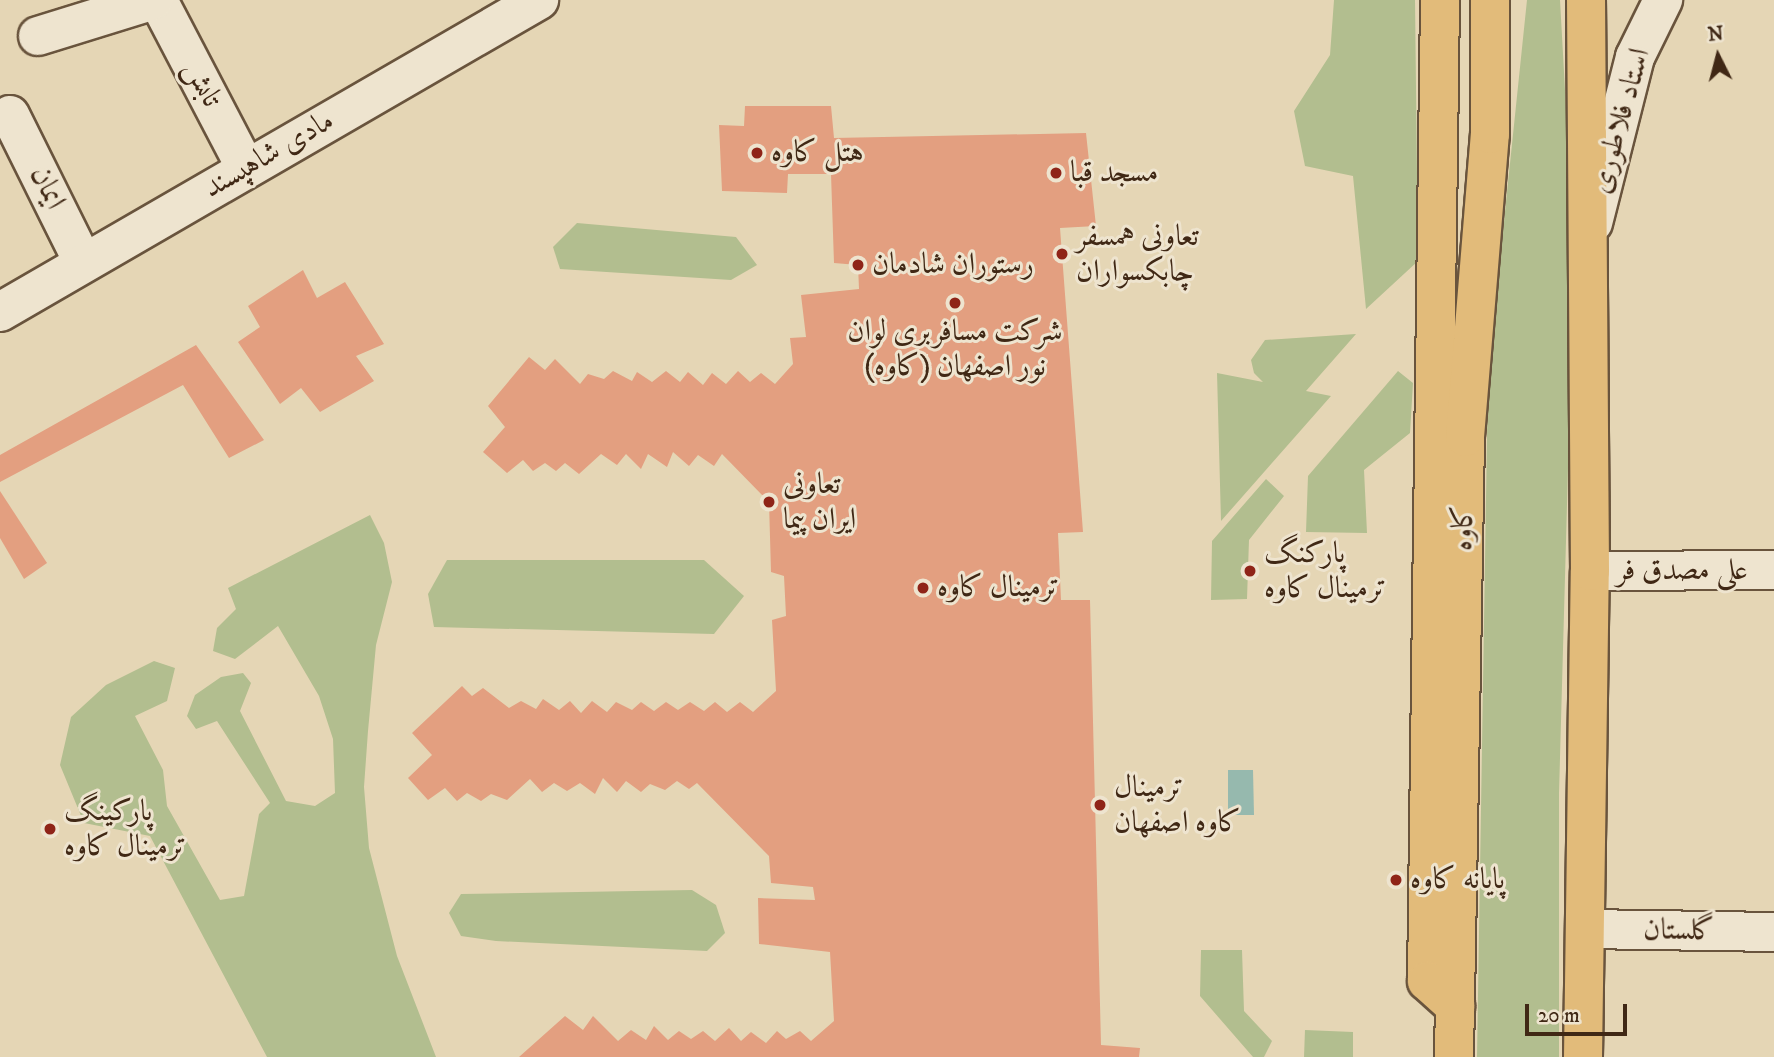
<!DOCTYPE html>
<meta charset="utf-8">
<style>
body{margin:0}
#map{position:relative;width:1774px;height:1057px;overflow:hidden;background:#e5d6b5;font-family:"IM FELL DW Pica",Amiri,serif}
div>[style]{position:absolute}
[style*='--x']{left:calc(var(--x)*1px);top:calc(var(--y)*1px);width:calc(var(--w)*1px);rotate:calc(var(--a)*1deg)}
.green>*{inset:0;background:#b2be8f}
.water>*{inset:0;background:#96b9ae}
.building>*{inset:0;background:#e39f80}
.roads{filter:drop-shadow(2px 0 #69543d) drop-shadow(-2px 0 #69543d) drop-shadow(0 2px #69543d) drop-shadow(0 -2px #69543d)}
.minor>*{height:38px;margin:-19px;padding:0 19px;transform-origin:19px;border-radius:19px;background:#eee4cf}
.tertiary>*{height:38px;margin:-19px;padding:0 19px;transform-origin:19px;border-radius:19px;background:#eee4cf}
.secondary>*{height:38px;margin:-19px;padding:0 19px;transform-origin:19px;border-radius:19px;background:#eee4cf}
.primary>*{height:38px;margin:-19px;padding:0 19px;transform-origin:19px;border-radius:19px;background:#e2bb7a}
.dots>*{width:19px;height:19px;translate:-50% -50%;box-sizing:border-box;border:4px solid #eee4cf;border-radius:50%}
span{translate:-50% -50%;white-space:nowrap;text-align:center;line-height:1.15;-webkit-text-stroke:6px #eee4cf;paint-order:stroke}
.street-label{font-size:30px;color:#402815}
.poi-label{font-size:30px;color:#402815}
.left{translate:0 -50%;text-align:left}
.north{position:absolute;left:1683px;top:21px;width:70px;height:70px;-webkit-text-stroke:5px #eee4cf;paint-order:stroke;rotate:354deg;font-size:19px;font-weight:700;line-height:28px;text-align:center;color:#402815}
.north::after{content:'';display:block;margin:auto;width:24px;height:32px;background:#402815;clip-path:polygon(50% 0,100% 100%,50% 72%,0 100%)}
.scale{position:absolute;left:1525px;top:1004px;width:102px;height:32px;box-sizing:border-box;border:4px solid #402815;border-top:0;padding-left:9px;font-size:21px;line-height:24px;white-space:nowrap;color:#402815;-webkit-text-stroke:5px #eee4cf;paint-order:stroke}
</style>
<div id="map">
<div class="green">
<i style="clip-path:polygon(1334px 0,1415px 0,1418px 261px,1366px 309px,1353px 176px,1305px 166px,1294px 111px,1330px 55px)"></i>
<i style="clip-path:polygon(1527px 0,1560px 0,1574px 252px,1559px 794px,1559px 1057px,1477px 1057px,1488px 375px)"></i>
<i style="clip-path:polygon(577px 223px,736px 237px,757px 265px,731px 280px,560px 269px,553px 247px)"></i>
<i style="clip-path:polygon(1356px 334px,1306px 391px,1331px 396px,1221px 521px,1217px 373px,1263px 382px,1254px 373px,1251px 360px,1265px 340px)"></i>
<i style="clip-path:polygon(1398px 371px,1413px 383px,1410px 433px,1364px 470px,1367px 533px,1306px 532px,1308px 476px)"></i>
<i style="clip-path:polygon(1266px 479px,1284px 496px,1249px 540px,1247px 599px,1211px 600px,1212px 541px)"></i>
<i style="clip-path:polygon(370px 515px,384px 543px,392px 582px,376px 645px,368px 731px,364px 787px,369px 848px,397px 956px,436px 1057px,267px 1057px,150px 836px,84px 823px,60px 765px,71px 717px,106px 685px,154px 661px,175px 668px,167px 701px,135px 716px,163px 770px,167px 806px,220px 900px,244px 896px,259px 814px,270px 803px,217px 721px,196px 729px,187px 716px,195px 695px,221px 677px,243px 673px,251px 683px,240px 711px,286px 801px,315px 806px,335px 793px,333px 739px,319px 696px,278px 626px,235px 659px,213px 651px,217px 628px,236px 609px,228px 588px)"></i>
<i style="clip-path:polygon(447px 560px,704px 560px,744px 596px,714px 634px,434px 627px,428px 594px)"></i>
<i style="clip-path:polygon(692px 890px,716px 905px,725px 933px,707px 951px,496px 941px,461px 936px,449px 913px,461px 894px)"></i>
<i style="clip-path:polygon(1201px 950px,1242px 950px,1244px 1011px,1272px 1041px,1264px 1057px,1253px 1057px,1200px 996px)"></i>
<i style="clip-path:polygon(1305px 1030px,1353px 1032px,1353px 1057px,1304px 1057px)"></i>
</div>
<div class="water">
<i style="clip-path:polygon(1228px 770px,1253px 770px,1254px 815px,1228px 815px)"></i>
</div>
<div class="building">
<i style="clip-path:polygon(745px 106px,831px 106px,834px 138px,1086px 133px,1096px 226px,1060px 228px,1083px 532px,1058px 533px,1061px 600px,1090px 600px,1101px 1045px,1140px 1048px,1139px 1057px,519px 1057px,565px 1016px,583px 1030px,593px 1016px,618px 1041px,631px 1030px,646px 1040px,654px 1026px,668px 1040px,679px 1031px,691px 1039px,703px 1031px,715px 1041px,729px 1028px,741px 1041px,751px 1032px,766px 1043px,777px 1031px,786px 1039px,800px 1031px,811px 1041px,834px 1021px,830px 952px,759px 944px,758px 898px,815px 900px,813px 887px,771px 883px,769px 856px,697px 783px,689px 789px,677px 781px,665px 790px,650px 784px,641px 792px,626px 781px,617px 792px,603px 778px,595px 794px,580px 783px,567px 791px,554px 783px,542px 792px,530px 779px,507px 800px,491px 794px,481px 801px,467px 793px,457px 801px,445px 788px,428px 800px,408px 778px,432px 755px,412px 733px,462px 686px,472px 696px,483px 688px,509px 708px,521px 701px,536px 709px,543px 699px,559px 710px,570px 701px,581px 713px,592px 701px,607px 712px,616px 702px,632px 710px,641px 702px,654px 711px,666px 702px,678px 710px,690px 702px,704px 711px,715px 702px,727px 712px,740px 702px,753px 712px,776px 691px,772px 620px,786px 616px,784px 576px,771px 572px,769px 502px,722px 454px,714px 466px,698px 455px,689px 466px,673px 452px,667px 467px,648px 454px,641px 469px,626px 454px,617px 465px,601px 454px,579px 474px,565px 463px,556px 471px,545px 463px,533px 471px,523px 460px,507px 473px,483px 452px,505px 427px,488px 406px,529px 357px,545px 370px,555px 359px,580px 384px,588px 374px,604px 379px,613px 371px,632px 381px,637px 372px,652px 382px,666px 371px,680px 382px,688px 372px,703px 385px,712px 373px,726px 384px,738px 371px,750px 382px,761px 373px,775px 384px,793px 364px,790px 338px,806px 337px,801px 295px,859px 289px,858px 265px,834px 263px,831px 174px,788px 174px,787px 193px,722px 191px,719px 125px,744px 126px)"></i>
<i style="clip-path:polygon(303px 270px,317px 298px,345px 282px,384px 344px,356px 356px,374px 381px,320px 412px,301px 388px,280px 404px,238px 342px,260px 327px,248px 306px)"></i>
<i style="clip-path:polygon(196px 345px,264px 440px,229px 458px,183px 385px,0 482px,0 455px)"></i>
<i style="clip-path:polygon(0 491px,47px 563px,24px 579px,0 538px)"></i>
</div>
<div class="roads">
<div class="minor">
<i style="--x:158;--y:0;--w:190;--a:62.4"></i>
<i style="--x:38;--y:36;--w:121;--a:-17.2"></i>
<i style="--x:10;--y:115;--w:164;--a:63.6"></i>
<i style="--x:1590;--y:571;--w:184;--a:-0.3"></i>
<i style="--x:1585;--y:929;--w:189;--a:0.9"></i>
</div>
<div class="tertiary">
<i style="--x:0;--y:312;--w:623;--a:-30.06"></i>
</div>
<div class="secondary">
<i style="--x:1593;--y:223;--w:171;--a:-75.8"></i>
<i style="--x:1635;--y:57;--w:64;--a:-63.8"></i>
</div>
<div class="primary">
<i style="--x:1440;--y:0;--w:981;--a:90.76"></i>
<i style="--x:1427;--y:981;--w:38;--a:42"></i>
<i style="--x:1454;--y:1057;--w:620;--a:-88.98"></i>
<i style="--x:1465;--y:437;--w:304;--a:-85.3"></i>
<i style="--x:1490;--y:134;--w:134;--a:-90"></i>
<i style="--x:1583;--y:1057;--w:486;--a:-89.2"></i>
<i style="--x:1590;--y:571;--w:571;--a:-90.4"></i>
</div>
</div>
<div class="dots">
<i style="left:757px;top:153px;background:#8f2418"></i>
<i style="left:1056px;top:173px;background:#8f2418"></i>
<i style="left:1062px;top:254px;background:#8f2418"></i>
<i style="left:858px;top:265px;background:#8f2418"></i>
<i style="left:955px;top:303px;background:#8f2418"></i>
<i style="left:769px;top:502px;background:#8f2418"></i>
<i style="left:1250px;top:571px;background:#8f2418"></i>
<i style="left:923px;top:588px;background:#8f2418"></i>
<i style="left:1100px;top:805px;background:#8f2418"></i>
<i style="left:50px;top:829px;background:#8f2418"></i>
<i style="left:1396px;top:880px;background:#8f2418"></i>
</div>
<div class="street-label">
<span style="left:202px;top:84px;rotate:62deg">تابش</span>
<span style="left:1621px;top:121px;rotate:-74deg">استاد فلاطوری</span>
<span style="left:269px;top:155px;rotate:-30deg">مادی شاهپسند</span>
<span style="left:47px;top:188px;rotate:64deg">ایمان</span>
<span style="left:1464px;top:528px;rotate:-89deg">کاوه</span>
<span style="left:1682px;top:571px">علی مصدق فر</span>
<span style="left:1679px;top:931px;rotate:1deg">گلستان</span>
</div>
<div class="poi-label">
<span class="left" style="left:771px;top:153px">هتل کاوه</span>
<span class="left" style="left:1070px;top:173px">مسجد قبا</span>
<span class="left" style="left:1076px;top:254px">تعاونی همسفر<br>چابکسواران</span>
<span class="left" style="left:872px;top:265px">رستوران شادمان</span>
<span style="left:955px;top:349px">شرکت مسافربری لوان<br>نور اصفهان (کاوه)</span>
<span class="left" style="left:783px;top:502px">تعاونی<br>ایران پیما</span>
<span class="left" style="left:1264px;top:571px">پارکنگ<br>ترمینال کاوه</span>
<span class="left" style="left:937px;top:588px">ترمینال کاوه</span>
<span class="left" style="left:1114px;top:805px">ترمینال<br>کاوه اصفهان</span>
<span class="left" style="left:64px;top:829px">پارکینگ<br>ترمینال کاوه</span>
<span class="left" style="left:1410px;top:880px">پایانه کاوه</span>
</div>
<div class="north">N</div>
<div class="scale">20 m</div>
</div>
